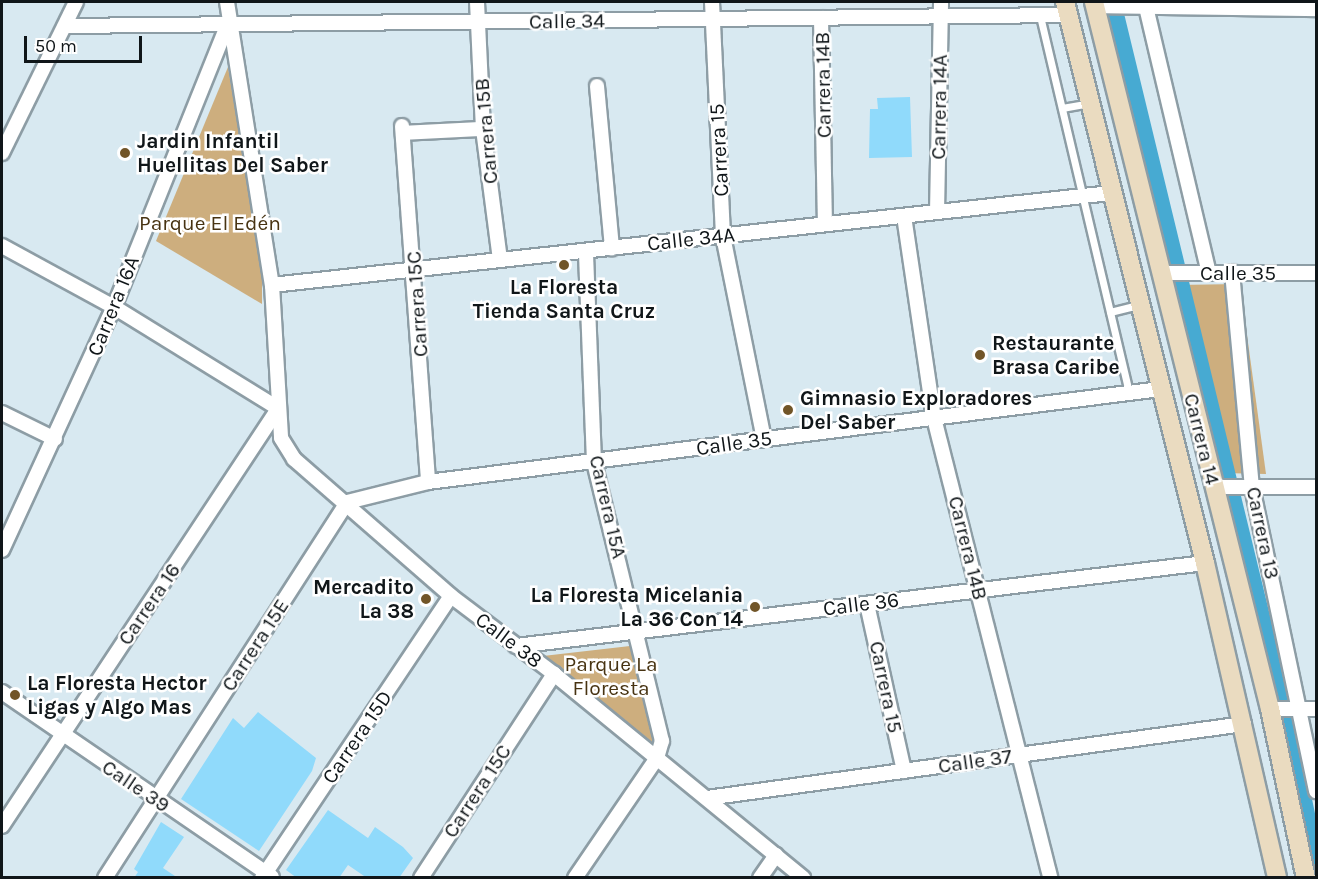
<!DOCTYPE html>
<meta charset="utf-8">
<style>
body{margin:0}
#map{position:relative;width:1318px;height:879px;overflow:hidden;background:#d8e9f1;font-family:Karla,sans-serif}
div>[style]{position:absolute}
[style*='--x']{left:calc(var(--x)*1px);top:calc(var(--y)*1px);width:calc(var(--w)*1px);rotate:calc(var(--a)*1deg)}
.green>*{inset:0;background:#cdae7e}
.canal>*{height:16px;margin:-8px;padding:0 8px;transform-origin:8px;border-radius:8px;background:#47aad2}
.building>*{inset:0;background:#90dafb}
.roads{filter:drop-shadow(2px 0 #8d9da5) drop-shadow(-2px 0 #8d9da5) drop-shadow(0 2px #8d9da5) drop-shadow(0 -2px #8d9da5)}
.service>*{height:7px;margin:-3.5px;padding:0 3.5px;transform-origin:3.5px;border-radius:3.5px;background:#fff}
.minor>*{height:14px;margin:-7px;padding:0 7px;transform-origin:7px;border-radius:7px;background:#fff}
.secondary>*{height:18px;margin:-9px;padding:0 9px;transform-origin:9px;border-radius:9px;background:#eadbc0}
.dots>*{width:16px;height:16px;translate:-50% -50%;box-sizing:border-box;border:3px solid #fff;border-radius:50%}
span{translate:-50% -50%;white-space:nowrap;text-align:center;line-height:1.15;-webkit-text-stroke:5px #fff;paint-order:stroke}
.street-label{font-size:21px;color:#101619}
.poi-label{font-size:21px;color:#101619;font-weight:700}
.left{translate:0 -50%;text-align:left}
.right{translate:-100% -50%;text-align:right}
.park-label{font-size:21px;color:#473312}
.frame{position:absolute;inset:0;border:3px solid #101619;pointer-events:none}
.scale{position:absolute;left:24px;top:36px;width:118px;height:27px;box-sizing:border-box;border:3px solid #101619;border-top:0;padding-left:8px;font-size:18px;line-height:21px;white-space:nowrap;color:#101619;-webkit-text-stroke:4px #fff;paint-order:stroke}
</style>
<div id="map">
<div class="green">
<i style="clip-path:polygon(228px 67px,262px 271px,262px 304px,156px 241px)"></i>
<i style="clip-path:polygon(1240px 284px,1266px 474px,1222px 473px,1176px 285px)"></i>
<i style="clip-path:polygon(630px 646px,656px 747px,543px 656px)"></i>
</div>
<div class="canal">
<i style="--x:1113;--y:2;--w:747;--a:76.37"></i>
<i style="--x:1289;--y:728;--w:132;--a:78.2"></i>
</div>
<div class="building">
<i style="clip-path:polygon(910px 97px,912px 157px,869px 158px,870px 109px,878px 109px,877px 98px)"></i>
<i style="clip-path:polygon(258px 712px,316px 758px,312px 771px,259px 851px,181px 799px,233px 718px,244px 728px)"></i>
<i style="clip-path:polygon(328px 810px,368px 838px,375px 827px,403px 847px,413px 858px,399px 878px,367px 878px,348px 865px,339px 878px,297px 878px,286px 870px)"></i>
<i style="clip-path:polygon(161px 822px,184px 837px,163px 868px,178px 878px,134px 878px,138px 872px,134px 869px)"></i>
</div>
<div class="roads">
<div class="service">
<i style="--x:1040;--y:16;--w:387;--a:76.7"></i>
<i style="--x:1062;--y:108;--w:28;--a:-10"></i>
<i style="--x:1110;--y:312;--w:29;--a:-14"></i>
</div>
<div class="minor">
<i style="--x:227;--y:2;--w:287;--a:81"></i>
<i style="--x:272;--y:285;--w:153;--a:86.6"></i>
<i style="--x:281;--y:438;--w:25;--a:58"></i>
<i style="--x:294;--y:459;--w:208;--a:41.1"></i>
<i style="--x:451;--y:596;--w:129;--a:37.1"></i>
<i style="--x:554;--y:674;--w:322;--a:39.3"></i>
<i style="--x:477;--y:2;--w:127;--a:87.3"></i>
<i style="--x:483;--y:129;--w:132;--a:82.6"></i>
<i style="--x:712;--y:2;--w:234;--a:87.3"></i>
<i style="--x:723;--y:236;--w:207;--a:78.6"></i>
<i style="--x:1095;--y:6;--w:221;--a:0.8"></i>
<i style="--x:1146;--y:7;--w:273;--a:76.7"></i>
<i style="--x:821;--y:18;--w:206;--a:88.9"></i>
<i style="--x:66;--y:26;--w:1002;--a:-0.63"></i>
<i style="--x:597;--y:86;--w:163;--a:84.7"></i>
<i style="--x:402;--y:126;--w:357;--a:85.8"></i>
<i style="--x:403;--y:133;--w:80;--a:-2.9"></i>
<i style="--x:2;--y:153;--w:168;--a:-63.9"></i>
<i style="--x:937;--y:212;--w:210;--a:-88.9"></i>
<i style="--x:904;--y:216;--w:204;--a:81.6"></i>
<i style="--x:934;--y:418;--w:474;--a:75.8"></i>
<i style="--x:2;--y:246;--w:128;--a:28.6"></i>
<i style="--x:114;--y:307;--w:190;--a:31.7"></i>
<i style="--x:1232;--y:272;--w:216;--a:84.7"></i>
<i style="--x:1252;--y:487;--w:311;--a:78.1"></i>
<i style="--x:1160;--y:273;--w:156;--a:0"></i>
<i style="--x:272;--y:285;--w:844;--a:-6.26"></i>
<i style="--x:2;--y:413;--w:59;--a:26.1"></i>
<i style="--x:1214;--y:487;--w:102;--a:0"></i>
<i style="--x:2;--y:550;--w:268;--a:-65.3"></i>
<i style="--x:114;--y:307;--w:305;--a:-68.1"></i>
<i style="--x:867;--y:604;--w:171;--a:77.5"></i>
<i style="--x:516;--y:646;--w:694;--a:-6.87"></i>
<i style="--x:2;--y:692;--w:327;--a:34.4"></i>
<i style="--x:1270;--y:709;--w:46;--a:0"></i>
<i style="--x:707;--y:798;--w:542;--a:-7.85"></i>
<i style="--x:2;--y:826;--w:498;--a:-56.5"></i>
<i style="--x:105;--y:878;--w:447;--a:-57.2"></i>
<i style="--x:347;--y:502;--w:83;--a:-13.9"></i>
<i style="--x:428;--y:482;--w:738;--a:-7.24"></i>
<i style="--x:262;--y:878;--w:339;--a:-56.2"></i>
<i style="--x:421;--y:878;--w:244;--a:-56.9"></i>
<i style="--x:575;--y:878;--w:145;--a:-55.7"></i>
<i style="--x:657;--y:758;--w:18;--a:-74"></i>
<i style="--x:662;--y:741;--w:287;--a:-103.7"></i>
<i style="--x:594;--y:462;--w:211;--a:-92.2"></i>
<i style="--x:760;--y:878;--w:28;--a:-55"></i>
</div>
<div class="secondary">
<i style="--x:1065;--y:2;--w:578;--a:75.99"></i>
<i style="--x:1205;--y:563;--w:323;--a:77.1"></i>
<i style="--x:1094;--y:2;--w:729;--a:76.02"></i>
<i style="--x:1270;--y:709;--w:173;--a:78"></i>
</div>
</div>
<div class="dots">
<i style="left:125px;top:153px;background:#715528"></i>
<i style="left:564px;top:265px;background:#715528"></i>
<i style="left:980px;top:355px;background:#715528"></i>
<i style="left:788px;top:410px;background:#715528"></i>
<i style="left:426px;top:599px;background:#715528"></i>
<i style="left:755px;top:607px;background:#715528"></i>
<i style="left:15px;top:695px;background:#715528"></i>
</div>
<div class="street-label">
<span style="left:567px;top:21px;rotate:-1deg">Calle 34</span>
<span style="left:823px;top:85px;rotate:-91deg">Carrera 14B</span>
<span style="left:939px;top:107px;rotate:-89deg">Carrera 14A</span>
<span style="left:486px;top:131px;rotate:-95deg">Carrera 15B</span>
<span style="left:719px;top:150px;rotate:-93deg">Carrera 15</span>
<span style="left:691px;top:239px;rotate:-6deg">Calle 34A</span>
<span style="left:1238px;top:273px">Calle 35</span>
<span style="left:417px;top:304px;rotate:-94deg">Carrera 15C</span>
<span style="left:113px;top:306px;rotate:-68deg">Carrera 16A</span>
<span style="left:1202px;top:439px;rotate:76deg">Carrera 14</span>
<span style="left:734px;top:443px;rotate:-8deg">Calle 35</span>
<span style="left:608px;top:507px;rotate:77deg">Carrera 15A</span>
<span style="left:1263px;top:533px;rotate:78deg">Carrera 13</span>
<span style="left:968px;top:548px;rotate:76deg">Carrera 14B</span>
<span style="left:149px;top:604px;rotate:-56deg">Carrera 16</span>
<span style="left:861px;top:604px;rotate:-7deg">Calle 36</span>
<span style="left:509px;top:640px;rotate:37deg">Calle 38</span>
<span style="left:255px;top:645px;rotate:-57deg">Carrera 15E</span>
<span style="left:886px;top:687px;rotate:78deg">Carrera 15</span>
<span style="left:357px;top:737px;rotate:-56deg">Carrera 15D</span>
<span style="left:975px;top:761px;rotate:-8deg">Calle 37</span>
<span style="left:136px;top:786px;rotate:34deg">Calle 39</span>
<span style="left:477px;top:791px;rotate:-57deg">Carrera 15C</span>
</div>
<div class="poi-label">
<span class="left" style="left:137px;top:153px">Jardin Infantil<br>Huellitas Del Saber</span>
<span style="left:564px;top:299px">La Floresta<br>Tienda Santa Cruz</span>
<span class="left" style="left:992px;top:355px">Restaurante<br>Brasa Caribe</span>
<span class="left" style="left:800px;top:410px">Gimnasio Exploradores<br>Del Saber</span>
<span class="right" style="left:414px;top:599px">Mercadito<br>La 38</span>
<span class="right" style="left:743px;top:607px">La Floresta Micelania<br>La 36 Con 14</span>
<span class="left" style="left:27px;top:695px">La Floresta Hector<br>Ligas y Algo Mas</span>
</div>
<div class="park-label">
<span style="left:210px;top:223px">Parque El Edén</span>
<span style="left:611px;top:676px">Parque La<br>Floresta</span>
</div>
<div class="frame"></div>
<div class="scale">50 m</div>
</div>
